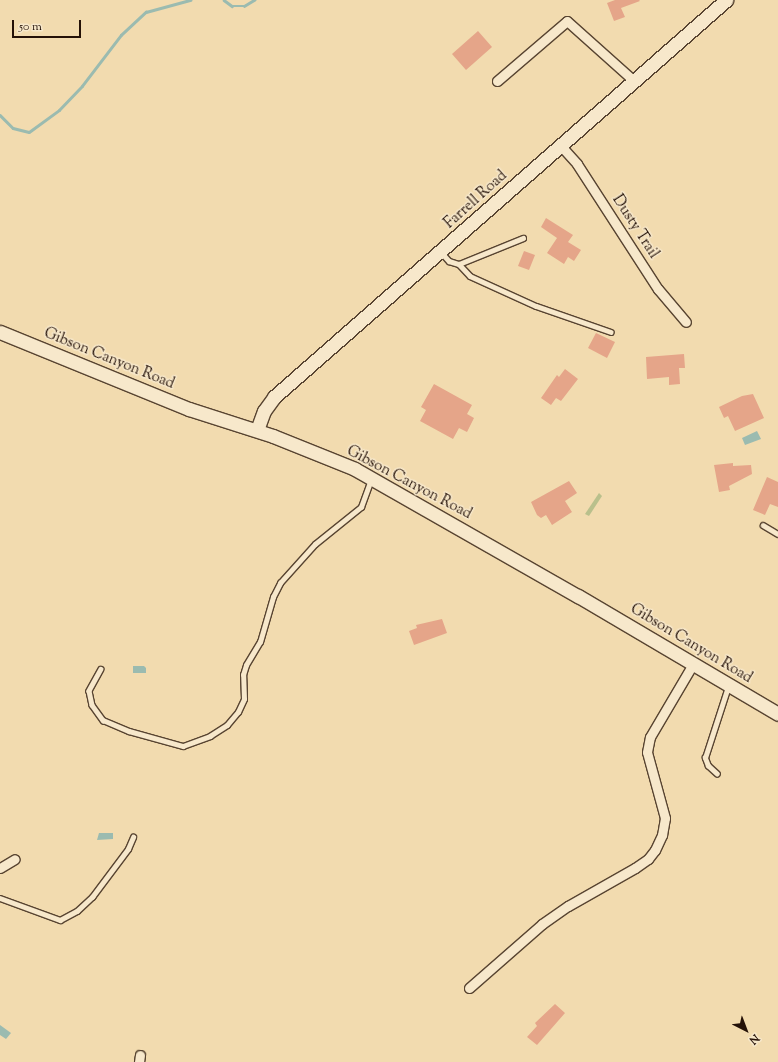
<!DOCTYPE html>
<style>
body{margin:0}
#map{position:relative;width:778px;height:1062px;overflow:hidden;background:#f2dbaf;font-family:"Sorts Mill Goudy",serif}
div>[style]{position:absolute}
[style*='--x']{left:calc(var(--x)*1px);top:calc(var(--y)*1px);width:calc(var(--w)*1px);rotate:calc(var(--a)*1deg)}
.green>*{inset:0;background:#b9c08c}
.water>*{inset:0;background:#9bbbb0}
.stream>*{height:2.5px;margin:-1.25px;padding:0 1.25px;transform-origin:1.25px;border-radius:1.25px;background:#9bbbb0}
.building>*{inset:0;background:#e5a589}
.roads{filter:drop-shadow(1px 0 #584431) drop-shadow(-1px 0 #584431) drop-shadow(0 1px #584431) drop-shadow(0 -1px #584431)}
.lane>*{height:4.5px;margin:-2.25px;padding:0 2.25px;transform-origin:2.25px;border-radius:2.25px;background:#f7e8cb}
.street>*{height:9px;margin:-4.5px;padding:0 4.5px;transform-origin:4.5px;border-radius:4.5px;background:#f7e8cb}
.secondary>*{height:13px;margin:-6.5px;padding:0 6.5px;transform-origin:6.5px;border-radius:6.5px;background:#f7e8cb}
span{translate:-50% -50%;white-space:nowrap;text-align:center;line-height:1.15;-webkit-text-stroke:3px #f7e8cb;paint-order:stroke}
.street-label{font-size:15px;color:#241107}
.north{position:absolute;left:726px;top:1010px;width:40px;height:40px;-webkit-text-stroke:3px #f7e8cb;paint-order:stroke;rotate:138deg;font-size:11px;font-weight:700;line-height:16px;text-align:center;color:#241107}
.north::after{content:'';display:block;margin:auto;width:14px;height:18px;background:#241107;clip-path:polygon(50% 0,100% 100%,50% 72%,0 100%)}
.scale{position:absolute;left:12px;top:20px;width:69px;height:18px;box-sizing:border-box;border:2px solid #241107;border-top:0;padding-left:5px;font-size:12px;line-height:14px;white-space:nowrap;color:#241107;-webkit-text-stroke:3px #f7e8cb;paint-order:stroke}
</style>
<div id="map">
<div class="green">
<i style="clip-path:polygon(599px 493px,602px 496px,589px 516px,585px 514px)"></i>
</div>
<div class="water">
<i style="clip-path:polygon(757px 431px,761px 439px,745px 445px,742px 438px)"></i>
<i style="clip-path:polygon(133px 666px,144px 666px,146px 668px,146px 673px,133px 673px)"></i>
<i style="clip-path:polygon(99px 833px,113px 833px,113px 839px,97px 840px)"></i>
<i style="clip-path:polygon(0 1025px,11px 1033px,6px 1039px,0 1035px)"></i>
</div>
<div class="stream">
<i style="--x:224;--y:0;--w:10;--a:37"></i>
<i style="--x:232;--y:6;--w:12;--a:0"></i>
<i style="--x:244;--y:6;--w:12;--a:-31"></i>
<i style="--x:0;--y:115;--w:18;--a:45"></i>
<i style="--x:13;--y:128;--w:16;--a:14"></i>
<i style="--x:29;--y:132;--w:37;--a:-36"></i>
<i style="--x:59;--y:110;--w:33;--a:-46"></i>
<i style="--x:82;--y:86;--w:64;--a:-52.6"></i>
<i style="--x:121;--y:35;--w:34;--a:-43"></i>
<i style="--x:146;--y:12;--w:46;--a:-15.3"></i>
</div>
<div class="building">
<i style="clip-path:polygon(615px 0,639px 0,640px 1px,621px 8px,625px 17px,614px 21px,607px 3px)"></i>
<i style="clip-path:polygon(478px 31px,492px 47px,466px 70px,452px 54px)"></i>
<i style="clip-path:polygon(546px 218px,573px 235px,568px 242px,581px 250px,574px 261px,568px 257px,564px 264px,547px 253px,557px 238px,541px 227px)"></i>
<i style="clip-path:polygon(524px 251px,535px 255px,529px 270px,518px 266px)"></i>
<i style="clip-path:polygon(596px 333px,615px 342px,607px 358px,588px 348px)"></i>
<i style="clip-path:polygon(684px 354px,685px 368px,679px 368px,680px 384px,669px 385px,669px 377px,647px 379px,646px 357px)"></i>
<i style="clip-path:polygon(565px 369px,578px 379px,561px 401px,556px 398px,551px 405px,541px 398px,557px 375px,559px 377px)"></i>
<i style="clip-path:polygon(434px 384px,472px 405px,467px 414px,474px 418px,467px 432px,459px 428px,453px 439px,420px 421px,426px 410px,421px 407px)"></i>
<i style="clip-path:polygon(753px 394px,764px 418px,735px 431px,728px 416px,724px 418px,719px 407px,742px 396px)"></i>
<i style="clip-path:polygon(733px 463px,733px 466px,751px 465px,752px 474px,729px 486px,730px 490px,719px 492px,714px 465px)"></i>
<i style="clip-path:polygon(767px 477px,778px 482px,778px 507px,770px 504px,765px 515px,753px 510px)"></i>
<i style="clip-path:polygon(569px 481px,577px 493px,565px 501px,572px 512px,552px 525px,546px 515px,541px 518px,537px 515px,531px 502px)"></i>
<i style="clip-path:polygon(442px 619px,447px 633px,414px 645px,409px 631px,417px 628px,416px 625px)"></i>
<i style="clip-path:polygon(555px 1004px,565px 1013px,537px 1045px,527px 1037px,537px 1026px,535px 1023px)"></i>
</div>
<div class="roads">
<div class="lane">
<i style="--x:441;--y:252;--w:12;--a:48"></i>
<i style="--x:449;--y:261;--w:10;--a:17"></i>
<i style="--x:459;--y:264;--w:69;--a:-22.1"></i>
<i style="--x:459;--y:264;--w:16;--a:47"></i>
<i style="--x:470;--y:276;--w:72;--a:24.4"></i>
<i style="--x:536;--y:306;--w:79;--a:19.1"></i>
<i style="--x:763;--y:525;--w:17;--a:31"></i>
<i style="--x:101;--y:669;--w:25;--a:119"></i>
<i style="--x:89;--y:691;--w:14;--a:78"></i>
<i style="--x:92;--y:705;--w:19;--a:54"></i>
<i style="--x:103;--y:720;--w:28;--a:23"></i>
<i style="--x:129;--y:731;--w:56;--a:15.5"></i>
<i style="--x:183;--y:746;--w:29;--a:-20"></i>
<i style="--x:210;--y:736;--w:20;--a:-33"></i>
<i style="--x:227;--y:725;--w:17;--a:-50"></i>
<i style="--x:238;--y:712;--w:14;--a:-65"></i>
<i style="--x:244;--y:699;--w:24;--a:-92"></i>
<i style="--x:243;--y:675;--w:10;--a:-73"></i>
<i style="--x:246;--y:665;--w:27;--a:-59"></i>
<i style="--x:260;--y:642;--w:47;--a:-73.9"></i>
<i style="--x:273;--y:597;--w:16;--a:-63"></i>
<i style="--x:280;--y:583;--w:52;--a:-48.1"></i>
<i style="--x:315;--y:544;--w:59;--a:-38.8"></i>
<i style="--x:361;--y:507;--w:30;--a:-70"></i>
<i style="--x:717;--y:774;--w:12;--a:-138"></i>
<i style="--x:708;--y:766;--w:9;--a:-111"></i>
<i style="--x:705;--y:758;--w:75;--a:-72.1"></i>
<i style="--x:0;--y:898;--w:64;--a:20.1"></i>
<i style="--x:60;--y:920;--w:19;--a:-28"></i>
<i style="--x:77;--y:911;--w:21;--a:-43"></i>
<i style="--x:92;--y:897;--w:60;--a:-53.1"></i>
<i style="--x:128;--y:849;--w:13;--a:-67"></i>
</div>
<div class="street">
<i style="--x:497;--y:81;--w:92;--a:-40.6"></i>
<i style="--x:567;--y:21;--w:90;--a:41.8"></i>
<i style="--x:561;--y:146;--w:24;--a:48"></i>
<i style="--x:577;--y:164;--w:149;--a:57.1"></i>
<i style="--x:658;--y:289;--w:43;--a:49.7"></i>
<i style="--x:0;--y:868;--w:17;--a:-31"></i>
<i style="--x:469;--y:988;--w:97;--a:-41.2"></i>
<i style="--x:542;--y:924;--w:32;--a:-35"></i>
<i style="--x:568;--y:906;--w:77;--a:-29.6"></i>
<i style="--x:635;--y:868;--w:16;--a:-35"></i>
<i style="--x:648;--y:859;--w:11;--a:-52"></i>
<i style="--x:655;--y:850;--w:17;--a:-65"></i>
<i style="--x:662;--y:835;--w:17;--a:-80"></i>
<i style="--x:665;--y:818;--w:68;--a:-105.3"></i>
<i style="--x:647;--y:752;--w:15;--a:-79"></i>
<i style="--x:650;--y:737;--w:85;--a:-59.5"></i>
<i style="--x:139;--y:1062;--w:7;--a:-82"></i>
</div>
<div class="secondary">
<i style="--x:0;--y:332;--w:204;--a:22.2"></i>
<i style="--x:189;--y:409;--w:88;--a:17.8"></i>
<i style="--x:273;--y:436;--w:88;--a:21.9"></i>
<i style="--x:355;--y:469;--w:257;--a:29.7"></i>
<i style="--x:578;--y:596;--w:232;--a:30.5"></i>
<i style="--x:257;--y:430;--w:20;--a:-70"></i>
<i style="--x:264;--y:411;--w:17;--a:-54"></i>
<i style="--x:274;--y:397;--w:602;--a:-41.29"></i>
</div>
</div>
<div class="street-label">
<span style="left:476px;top:200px;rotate:-42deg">Farrell Road</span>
<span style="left:635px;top:227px;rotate:57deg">Dusty Trail</span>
<span style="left:109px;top:359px;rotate:22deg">Gibson Canyon Road</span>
<span style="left:409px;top:483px;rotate:28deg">Gibson Canyon Road</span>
<span style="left:691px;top:644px;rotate:31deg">Gibson Canyon Road</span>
</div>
<div class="north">N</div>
<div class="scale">50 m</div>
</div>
